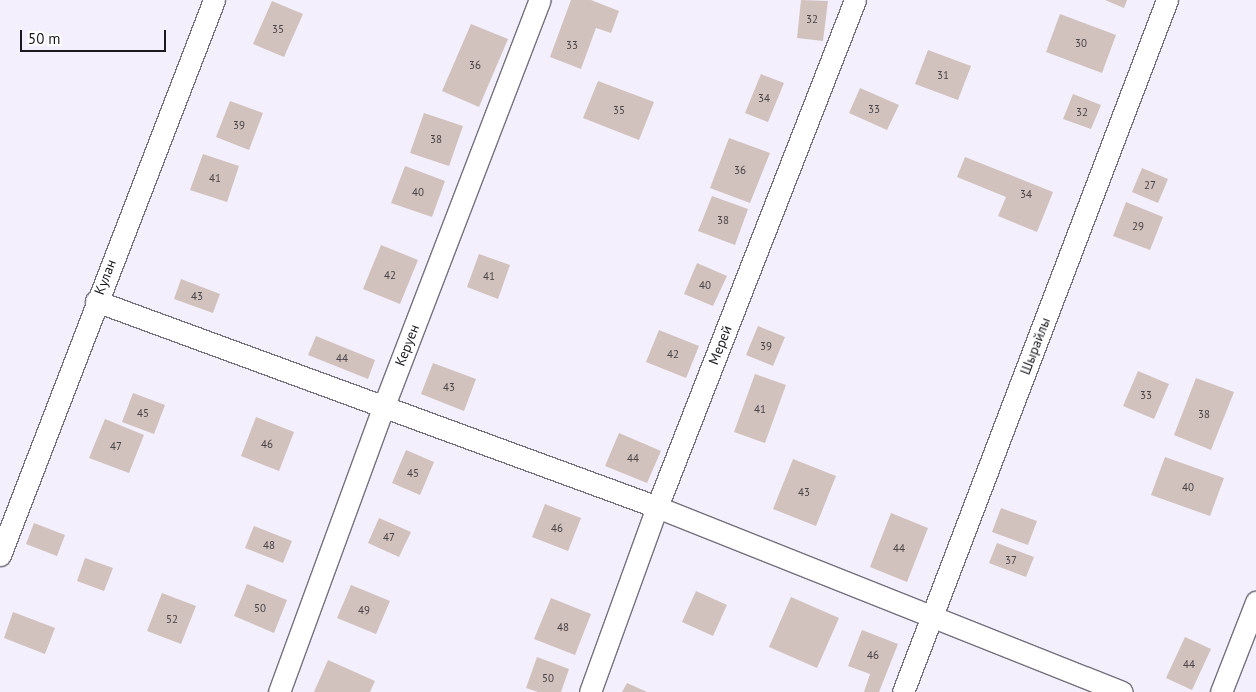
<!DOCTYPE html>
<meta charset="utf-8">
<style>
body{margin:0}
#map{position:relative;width:1256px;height:692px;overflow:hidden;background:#f3effd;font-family:"PT Sans",sans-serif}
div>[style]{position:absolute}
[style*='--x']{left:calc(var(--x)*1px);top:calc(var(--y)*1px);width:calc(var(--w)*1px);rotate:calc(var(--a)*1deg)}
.building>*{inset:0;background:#d2c2be}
.roads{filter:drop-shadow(1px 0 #75717d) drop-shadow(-1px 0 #75717d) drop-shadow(0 1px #75717d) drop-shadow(0 -1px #75717d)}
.minor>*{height:21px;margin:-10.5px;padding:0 10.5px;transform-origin:10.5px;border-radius:10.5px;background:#fff}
span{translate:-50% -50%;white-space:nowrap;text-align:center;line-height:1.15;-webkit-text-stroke:5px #fff;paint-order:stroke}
.number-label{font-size:11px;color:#484346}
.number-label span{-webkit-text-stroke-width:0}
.street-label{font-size:14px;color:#1a191e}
.scale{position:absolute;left:20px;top:30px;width:146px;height:22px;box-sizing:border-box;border:2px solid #1a191e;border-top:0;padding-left:6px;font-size:15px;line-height:18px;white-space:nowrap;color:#1a191e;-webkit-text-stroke:4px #fff;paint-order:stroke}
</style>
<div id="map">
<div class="building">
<i style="clip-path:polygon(571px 0,591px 0,619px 11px,611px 33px,596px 28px,581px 69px,550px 57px)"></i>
<i style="clip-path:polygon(801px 0,828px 1px,823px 41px,797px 38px)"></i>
<i style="clip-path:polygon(1105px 0,1127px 0,1124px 8px)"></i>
<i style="clip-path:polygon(272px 1px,303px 14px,284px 57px,253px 44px)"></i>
<i style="clip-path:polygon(1060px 14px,1116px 35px,1102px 73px,1046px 52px)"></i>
<i style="clip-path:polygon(471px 24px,508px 39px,479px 107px,442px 91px)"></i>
<i style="clip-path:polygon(928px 50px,971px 66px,958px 100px,915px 84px)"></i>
<i style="clip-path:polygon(761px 74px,784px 83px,768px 122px,745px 113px)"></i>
<i style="clip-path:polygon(598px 81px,654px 102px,639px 140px,583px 118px)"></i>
<i style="clip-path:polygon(860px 88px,899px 105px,887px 130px,849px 113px)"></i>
<i style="clip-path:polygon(1073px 94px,1101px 105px,1091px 129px,1063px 119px)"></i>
<i style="clip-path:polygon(230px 101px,263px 113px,249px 150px,216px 137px)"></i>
<i style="clip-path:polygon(424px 113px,463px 126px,449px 166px,410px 153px)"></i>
<i style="clip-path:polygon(729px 138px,770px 153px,750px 203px,710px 188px)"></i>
<i style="clip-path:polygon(203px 154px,239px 166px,227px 202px,190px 190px)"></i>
<i style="clip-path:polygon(965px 157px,1053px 192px,1037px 232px,998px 216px,1006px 197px,957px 177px)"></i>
<i style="clip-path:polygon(405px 166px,445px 181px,432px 217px,391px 203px)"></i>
<i style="clip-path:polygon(1142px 168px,1168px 179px,1158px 203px,1132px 192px)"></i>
<i style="clip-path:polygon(712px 196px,748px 209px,735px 245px,698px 231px)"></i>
<i style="clip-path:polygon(1126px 202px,1163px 217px,1150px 250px,1113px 236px)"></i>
<i style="clip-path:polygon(381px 245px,418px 260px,400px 304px,363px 289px)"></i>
<i style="clip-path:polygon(479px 254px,510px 265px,498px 299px,467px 287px)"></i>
<i style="clip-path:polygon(697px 263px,727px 276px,713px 306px,684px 294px)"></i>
<i style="clip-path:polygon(181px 279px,220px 294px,213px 313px,174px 299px)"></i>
<i style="clip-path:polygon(758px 326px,785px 337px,773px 366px,746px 355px)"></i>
<i style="clip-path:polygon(659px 330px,699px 346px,686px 378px,646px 362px)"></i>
<i style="clip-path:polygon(316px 336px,375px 360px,368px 379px,308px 355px)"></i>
<i style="clip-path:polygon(433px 363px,476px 379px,464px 411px,421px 394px)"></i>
<i style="clip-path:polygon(1138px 371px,1169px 384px,1154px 419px,1123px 406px)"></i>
<i style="clip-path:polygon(755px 374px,786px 385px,765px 443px,734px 432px)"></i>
<i style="clip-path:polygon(1196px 378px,1234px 392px,1211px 450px,1174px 435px)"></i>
<i style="clip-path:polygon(133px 393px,165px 405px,154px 434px,122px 422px)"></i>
<i style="clip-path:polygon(256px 417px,294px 432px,279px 471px,241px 456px)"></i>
<i style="clip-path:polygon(105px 419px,144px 435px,129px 473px,89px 458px)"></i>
<i style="clip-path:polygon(619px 433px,661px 451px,647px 483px,605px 466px)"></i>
<i style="clip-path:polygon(406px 450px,434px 462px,420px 495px,392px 483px)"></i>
<i style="clip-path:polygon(1165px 457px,1224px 478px,1210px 516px,1151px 495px)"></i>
<i style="clip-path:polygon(793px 459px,836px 476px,816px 526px,773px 509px)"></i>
<i style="clip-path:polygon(545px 504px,581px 518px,568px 551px,532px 537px)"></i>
<i style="clip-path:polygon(1001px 508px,1037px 521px,1028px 545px,992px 532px)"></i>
<i style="clip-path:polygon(891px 513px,928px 528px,907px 582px,870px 567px)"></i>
<i style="clip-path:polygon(379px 518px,411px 532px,399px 557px,368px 543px)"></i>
<i style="clip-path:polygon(34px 523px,65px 535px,57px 556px,26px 544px)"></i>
<i style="clip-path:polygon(254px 526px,292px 541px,283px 563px,245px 548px)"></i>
<i style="clip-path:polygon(997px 543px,1034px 557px,1026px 577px,989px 563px)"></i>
<i style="clip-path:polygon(85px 558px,113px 568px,104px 591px,77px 581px)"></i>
<i style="clip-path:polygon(247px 584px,287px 600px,274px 633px,234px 616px)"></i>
<i style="clip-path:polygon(351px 585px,390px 601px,376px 634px,337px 618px)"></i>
<i style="clip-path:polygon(696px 591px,727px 605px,713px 636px,682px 622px)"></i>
<i style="clip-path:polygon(162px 593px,196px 606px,181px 644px,147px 631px)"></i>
<i style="clip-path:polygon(791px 597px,839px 618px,817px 668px,769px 647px)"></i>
<i style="clip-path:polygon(551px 598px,591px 614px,575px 655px,534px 639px)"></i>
<i style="clip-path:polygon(13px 612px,55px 628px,45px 654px,4px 638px)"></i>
<i style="clip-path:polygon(862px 630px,898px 644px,879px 692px,864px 692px,870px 674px,848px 666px)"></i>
<i style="clip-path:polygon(1185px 637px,1211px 649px,1192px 690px,1166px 678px)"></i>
<i style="clip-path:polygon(537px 657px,569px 669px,561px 692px,538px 692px,526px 688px)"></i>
<i style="clip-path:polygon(328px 660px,375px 681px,370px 692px,314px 692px)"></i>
<i style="clip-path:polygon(627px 683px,647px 692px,622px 692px)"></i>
</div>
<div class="roads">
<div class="minor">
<i style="--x:96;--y:301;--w:598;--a:20.16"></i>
<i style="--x:657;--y:507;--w:500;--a:21.7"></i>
<i style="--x:0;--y:555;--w:595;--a:-68.91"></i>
<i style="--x:279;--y:692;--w:302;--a:-69.9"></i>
<i style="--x:383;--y:408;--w:437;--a:-69"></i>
<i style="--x:590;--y:692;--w:197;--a:-70.1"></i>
<i style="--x:657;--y:507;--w:544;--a:-68.67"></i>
<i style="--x:903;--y:692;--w:741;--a:-69.12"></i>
<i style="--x:1221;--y:692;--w:97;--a:-68.7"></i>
</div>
</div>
<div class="number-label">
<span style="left:812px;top:19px">32</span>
<span style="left:278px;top:29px">35</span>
<span style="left:1081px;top:43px">30</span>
<span style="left:572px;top:45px">33</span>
<span style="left:475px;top:65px">36</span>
<span style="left:943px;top:75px">31</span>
<span style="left:764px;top:98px">34</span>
<span style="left:874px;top:109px">33</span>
<span style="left:619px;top:110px">35</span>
<span style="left:1082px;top:112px">32</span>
<span style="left:239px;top:125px">39</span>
<span style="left:436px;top:139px">38</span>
<span style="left:740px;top:170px">36</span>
<span style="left:215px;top:178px">41</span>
<span style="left:1150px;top:185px">27</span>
<span style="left:418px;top:192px">40</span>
<span style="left:1026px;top:194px">34</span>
<span style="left:723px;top:220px">38</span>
<span style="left:1138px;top:226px">29</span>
<span style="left:390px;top:275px">42</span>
<span style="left:489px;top:276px">41</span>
<span style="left:705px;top:285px">40</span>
<span style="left:197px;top:296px">43</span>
<span style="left:766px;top:346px">39</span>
<span style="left:673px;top:354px">42</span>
<span style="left:342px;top:358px">44</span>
<span style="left:449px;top:387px">43</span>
<span style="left:1146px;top:395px">33</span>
<span style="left:760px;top:409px">41</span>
<span style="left:143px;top:413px">45</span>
<span style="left:1204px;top:414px">38</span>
<span style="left:267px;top:444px">46</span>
<span style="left:116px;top:446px">47</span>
<span style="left:633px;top:458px">44</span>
<span style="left:413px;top:473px">45</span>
<span style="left:1188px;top:487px">40</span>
<span style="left:804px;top:492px">43</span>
<span style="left:557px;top:528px">46</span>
<span style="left:389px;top:537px">47</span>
<span style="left:269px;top:545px">48</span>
<span style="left:899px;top:548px">44</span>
<span style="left:1011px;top:560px">37</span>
<span style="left:260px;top:608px">50</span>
<span style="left:364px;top:610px">49</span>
<span style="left:172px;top:619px">52</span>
<span style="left:563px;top:627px">48</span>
<span style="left:873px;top:655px">46</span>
<span style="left:1189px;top:664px">44</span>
<span style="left:548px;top:678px">50</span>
</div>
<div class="street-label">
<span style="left:105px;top:277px;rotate:-69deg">Кулан</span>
<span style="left:407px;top:345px;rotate:-69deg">Керуен</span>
<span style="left:720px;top:345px;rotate:-69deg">Мерей</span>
<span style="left:1035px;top:346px;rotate:-69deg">Шырайлы</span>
</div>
<div class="scale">50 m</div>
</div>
